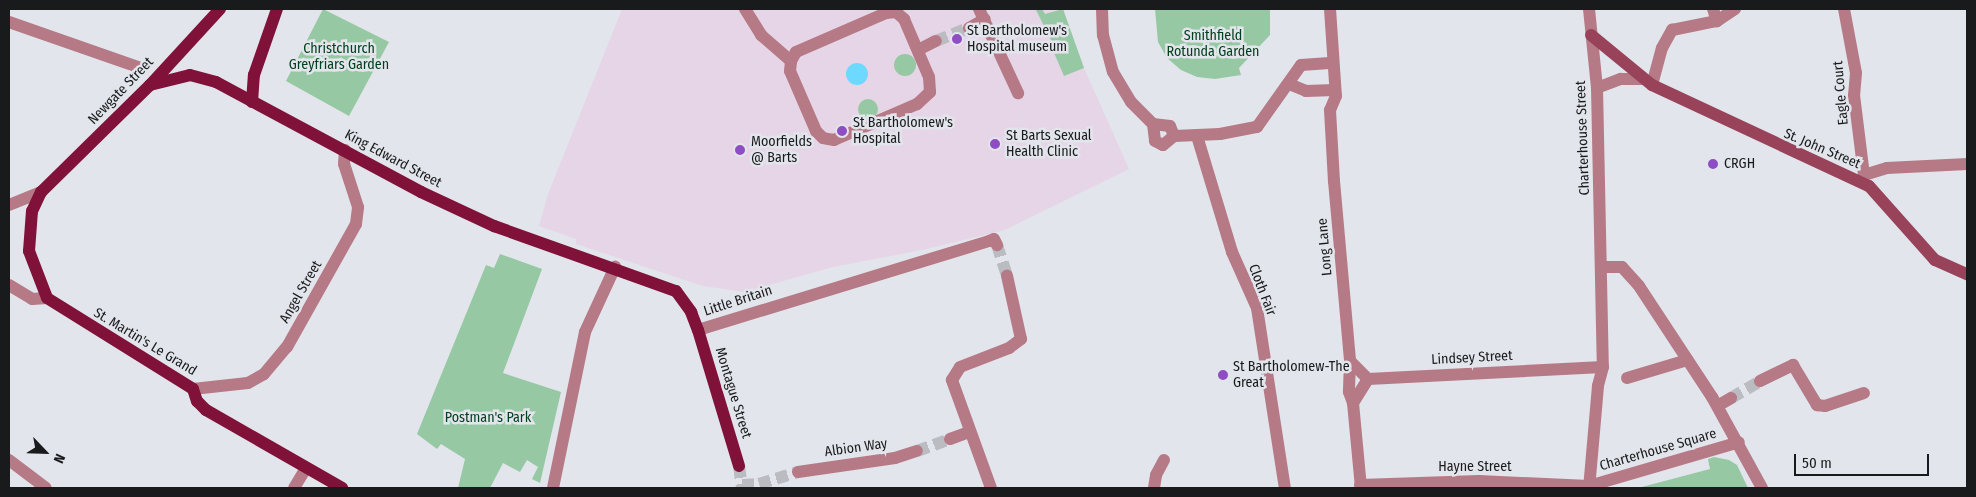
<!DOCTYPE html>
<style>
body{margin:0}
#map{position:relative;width:1976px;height:497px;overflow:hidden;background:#e2e5eb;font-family:"Fira Sans Condensed",sans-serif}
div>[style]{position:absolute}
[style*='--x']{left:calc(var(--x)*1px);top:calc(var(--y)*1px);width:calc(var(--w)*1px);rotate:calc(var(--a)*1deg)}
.medical>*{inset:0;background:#e6d5e6}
.green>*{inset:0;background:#96c9a3}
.round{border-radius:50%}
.water>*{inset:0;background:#6ed9fe}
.pedestrian-tunnel>*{height:12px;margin-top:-6px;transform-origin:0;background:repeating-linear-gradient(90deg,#babcc2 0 12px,transparent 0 18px)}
.minor-tunnel>*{height:12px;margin-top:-6px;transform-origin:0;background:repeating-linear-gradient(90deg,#babcc2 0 12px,transparent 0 18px)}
.primary-tunnel>*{height:12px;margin-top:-6px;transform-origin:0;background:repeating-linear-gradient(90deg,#babcc2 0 12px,transparent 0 18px)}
.pedestrian>*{height:12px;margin:-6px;padding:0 6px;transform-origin:6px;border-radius:6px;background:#b67986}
.minor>*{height:12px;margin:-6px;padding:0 6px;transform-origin:6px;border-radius:6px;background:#b67986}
.tertiary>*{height:12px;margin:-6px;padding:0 6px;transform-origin:6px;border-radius:6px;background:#b67986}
.secondary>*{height:12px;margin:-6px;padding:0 6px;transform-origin:6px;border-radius:6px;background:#984359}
.primary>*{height:12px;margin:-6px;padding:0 6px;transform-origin:6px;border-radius:6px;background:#80123a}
.dots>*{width:14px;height:14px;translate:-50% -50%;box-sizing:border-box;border:2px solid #e2e5eb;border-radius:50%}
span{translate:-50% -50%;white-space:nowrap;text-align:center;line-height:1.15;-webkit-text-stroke:5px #e2e5eb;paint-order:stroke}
.poi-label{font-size:14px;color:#191a1c}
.left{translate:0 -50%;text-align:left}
.park-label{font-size:14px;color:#01401d}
.street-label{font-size:14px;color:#191a1c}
.frame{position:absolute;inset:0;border:10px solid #191a1c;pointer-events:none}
.north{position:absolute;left:20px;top:427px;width:50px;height:50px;-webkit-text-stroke:4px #e2e5eb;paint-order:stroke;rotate:114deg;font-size:14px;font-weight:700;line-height:20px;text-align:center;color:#191a1c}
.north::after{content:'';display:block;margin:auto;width:18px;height:22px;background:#191a1c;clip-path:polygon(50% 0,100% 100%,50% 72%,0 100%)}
.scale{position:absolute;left:1794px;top:454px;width:135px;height:22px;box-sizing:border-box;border:2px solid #191a1c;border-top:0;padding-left:6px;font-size:15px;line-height:18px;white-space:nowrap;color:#191a1c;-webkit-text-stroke:4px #e2e5eb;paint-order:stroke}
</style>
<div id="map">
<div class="medical">
<i style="clip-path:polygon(622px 9px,1063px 9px,1084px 68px,1129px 169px,1005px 230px,922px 250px,833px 267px,744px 292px,703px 286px,576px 244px,576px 239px,539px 226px,548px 194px)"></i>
</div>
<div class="green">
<i style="clip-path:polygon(323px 9px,389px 42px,349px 116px,286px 81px)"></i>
<i style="clip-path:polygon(1042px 9px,1045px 14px,1063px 9px,1084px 68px,1064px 76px,1051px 46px,1053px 44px,1036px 10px)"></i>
<i style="clip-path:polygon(1155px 9px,1270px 9px,1270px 35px,1239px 68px,1241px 75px,1215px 79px,1197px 77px,1181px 70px,1167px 58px,1158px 42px)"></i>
<i class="round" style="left:894px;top:54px;width:22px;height:22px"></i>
<i class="round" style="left:858px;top:99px;width:20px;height:20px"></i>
<i style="clip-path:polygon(500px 254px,542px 269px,503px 373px,561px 392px,540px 483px,532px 479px,538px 467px,527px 460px,520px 472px,503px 463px,490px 488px,458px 488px,465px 459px,441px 444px,437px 449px,417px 434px,486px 265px,494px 268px)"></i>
<i style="clip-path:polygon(1714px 457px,1729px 460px,1737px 465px,1748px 488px,1638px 488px,1710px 469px,1708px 459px)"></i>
</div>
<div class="water">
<i class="round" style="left:846px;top:63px;width:22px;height:22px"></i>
</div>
<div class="pedestrian-tunnel">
<i style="--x:936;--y:41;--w:35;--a:-22"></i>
</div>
<div class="minor-tunnel">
<i style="--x:997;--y:245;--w:33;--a:72"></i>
<i style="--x:1731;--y:398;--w:34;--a:-30"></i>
<i style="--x:917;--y:451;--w:35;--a:-20"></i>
<i style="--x:742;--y:485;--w:17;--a:-3"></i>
<i style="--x:759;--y:484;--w:41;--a:-17.1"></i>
</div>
<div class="primary-tunnel">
<i style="--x:739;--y:466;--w:22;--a:82"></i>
</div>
<div class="pedestrian">
<i style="--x:745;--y:9;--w:31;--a:58"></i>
<i style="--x:761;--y:35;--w:40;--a:41"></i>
<i style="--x:979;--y:9;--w:93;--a:65.1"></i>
<i style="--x:1844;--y:9;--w:65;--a:79.4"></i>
<i style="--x:1856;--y:73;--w:22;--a:95"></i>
<i style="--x:1854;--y:95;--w:81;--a:82.9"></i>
<i style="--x:896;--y:12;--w:11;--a:41"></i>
<i style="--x:904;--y:19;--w:63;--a:66.7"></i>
<i style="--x:929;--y:77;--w:15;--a:86"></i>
<i style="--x:930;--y:92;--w:18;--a:137"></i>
<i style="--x:917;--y:104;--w:90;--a:156.6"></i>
<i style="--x:834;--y:140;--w:11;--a:-170"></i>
<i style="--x:823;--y:138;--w:10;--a:-135"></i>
<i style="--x:816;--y:131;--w:65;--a:-113.4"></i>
<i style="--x:790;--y:71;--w:10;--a:-84"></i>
<i style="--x:791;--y:61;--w:10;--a:-61"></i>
<i style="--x:796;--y:52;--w:98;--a:-23.4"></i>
<i style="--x:886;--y:13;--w:10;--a:-6"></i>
<i style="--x:9;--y:22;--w:140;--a:19.2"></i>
<i style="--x:969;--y:28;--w:18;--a:-29"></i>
<i style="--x:918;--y:50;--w:20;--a:-27"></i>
<i style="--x:1639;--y:286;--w:133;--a:56.7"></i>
<i style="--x:1627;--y:378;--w:63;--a:-16.7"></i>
</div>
<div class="minor">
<i style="--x:1102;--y:9;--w:26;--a:88"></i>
<i style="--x:1103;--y:35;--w:38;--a:75"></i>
<i style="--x:1113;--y:72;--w:35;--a:59"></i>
<i style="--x:1131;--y:102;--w:31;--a:45"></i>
<i style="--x:1153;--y:124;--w:17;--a:83"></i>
<i style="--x:1155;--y:141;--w:9;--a:27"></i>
<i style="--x:1163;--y:145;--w:14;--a:-39"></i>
<i style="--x:1174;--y:136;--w:46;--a:-2.5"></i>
<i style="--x:1220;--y:134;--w:38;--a:-11"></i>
<i style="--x:1257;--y:127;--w:76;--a:-54.6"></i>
<i style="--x:1301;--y:65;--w:32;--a:-4"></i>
<i style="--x:1713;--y:9;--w:13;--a:72"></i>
<i style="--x:1289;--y:84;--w:18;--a:22"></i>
<i style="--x:1306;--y:91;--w:29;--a:-2"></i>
<i style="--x:1652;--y:85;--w:38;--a:-75"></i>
<i style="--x:1662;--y:48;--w:21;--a:-61"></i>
<i style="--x:1672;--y:30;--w:46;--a:-11.3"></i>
<i style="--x:1717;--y:21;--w:22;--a:-34"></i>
<i style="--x:1597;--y:88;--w:26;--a:-21"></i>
<i style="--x:1621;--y:79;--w:22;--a:0"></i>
<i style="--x:1153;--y:124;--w:17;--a:7"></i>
<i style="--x:1170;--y:126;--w:11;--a:68"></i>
<i style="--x:1197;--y:136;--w:121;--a:73.2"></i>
<i style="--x:1232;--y:252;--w:61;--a:65.9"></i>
<i style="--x:1257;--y:308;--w:182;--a:81.2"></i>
<i style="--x:1861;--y:182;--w:8;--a:-67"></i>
<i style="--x:1864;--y:175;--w:24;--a:-17"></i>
<i style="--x:1887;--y:168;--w:80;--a:-2.9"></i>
<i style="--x:1601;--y:267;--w:21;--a:0"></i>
<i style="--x:1622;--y:267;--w:25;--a:48"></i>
<i style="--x:698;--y:330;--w:304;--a:-17"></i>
<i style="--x:989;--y:241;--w:5;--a:-22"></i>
<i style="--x:994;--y:239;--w:7;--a:63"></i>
<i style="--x:1760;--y:381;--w:37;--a:-26"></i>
<i style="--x:1793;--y:365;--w:47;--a:59"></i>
<i style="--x:1817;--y:405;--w:8;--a:7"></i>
<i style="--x:1825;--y:406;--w:41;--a:-18.4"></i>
<i style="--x:1712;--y:397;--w:104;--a:61.2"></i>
<i style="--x:1719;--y:405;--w:14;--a:-30"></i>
<i style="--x:950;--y:439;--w:20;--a:-20"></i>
<i style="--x:9;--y:460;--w:46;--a:37.1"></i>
<i style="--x:798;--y:472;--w:98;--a:-8.2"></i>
<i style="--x:895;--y:458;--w:23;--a:-18"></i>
<i style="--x:1360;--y:485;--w:119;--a:-1.9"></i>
<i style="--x:1479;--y:481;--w:110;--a:2.6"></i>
<i style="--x:1589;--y:486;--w:156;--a:-16.3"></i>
<i style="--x:553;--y:488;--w:159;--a:-78.4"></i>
<i style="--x:585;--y:332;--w:72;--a:-65.2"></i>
<i style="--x:991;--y:488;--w:115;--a:-109.9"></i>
<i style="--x:952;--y:380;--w:15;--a:-58"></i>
<i style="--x:960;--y:367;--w:53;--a:-21.2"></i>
<i style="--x:1009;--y:348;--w:15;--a:-37"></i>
<i style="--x:1021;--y:339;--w:65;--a:-102.5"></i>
<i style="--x:1154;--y:488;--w:13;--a:-81"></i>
<i style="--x:1156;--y:475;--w:17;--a:-62"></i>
</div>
<div class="tertiary">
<i style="--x:1330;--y:9;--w:87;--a:86.1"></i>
<i style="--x:1336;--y:96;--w:15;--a:113"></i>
<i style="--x:1330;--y:110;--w:71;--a:86.8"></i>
<i style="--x:1334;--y:181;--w:181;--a:84.9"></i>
<i style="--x:1350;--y:361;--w:31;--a:92"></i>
<i style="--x:1349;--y:392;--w:12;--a:70"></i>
<i style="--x:1353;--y:403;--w:85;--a:84.6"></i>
<i style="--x:1589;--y:9;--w:79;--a:84.2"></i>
<i style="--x:1597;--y:88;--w:279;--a:88.8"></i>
<i style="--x:1603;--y:367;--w:20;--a:105"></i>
<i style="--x:1598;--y:386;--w:102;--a:95"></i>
<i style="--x:9;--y:205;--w:35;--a:-22"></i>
<i style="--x:9;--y:285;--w:27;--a:31"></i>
<i style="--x:32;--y:299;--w:15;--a:-4"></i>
<i style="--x:1350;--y:361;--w:25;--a:45"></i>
<i style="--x:1368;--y:379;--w:235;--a:-2.9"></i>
<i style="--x:193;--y:389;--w:55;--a:-6.2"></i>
<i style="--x:248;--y:383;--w:18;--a:-29"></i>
<i style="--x:264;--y:374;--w:35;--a:-50"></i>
<i style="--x:287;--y:347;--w:141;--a:-60.7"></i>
<i style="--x:356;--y:224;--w:17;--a:-83"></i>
<i style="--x:358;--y:207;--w:45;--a:-108"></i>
<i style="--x:344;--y:164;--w:14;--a:-86"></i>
<i style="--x:1353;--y:403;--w:28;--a:-58"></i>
<i style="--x:294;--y:488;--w:23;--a:-59"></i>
</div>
<div class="secondary">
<i style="--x:1591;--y:35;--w:79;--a:39.3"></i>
<i style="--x:1652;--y:85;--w:239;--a:25"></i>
<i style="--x:1869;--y:186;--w:99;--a:48.3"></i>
<i style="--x:1935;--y:260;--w:35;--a:24"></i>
</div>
<div class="primary">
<i style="--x:220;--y:9;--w:103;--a:132.6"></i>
<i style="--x:150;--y:85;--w:153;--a:135.5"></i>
<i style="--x:41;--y:192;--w:21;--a:115"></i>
<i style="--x:32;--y:211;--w:40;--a:94.3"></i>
<i style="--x:29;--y:251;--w:50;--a:69"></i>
<i style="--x:47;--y:298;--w:172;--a:31.9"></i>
<i style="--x:193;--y:389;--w:13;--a:72"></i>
<i style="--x:197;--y:401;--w:13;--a:45"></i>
<i style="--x:206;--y:410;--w:157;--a:29.8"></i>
<i style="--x:150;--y:85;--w:41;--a:-14"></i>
<i style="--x:190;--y:75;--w:27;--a:15"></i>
<i style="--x:216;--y:82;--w:233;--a:28.2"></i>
<i style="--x:421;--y:192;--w:81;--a:25"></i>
<i style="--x:494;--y:226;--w:193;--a:19.7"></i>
<i style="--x:676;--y:291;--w:26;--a:54"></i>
<i style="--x:691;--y:312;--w:19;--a:69"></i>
<i style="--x:698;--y:330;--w:142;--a:73.2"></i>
<i style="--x:252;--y:102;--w:27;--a:-86"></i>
<i style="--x:254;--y:75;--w:70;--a:-70.8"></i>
</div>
<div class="dots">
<i style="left:957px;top:39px;background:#8e4dc3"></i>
<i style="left:842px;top:131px;background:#8e4dc3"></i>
<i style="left:995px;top:144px;background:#8e4dc3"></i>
<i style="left:740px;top:150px;background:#8e4dc3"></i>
<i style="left:1713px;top:164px;background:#8e4dc3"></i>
<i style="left:1223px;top:375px;background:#8e4dc3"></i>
</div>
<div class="poi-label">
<span class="left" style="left:967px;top:39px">St Bartholomew's<br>Hospital museum</span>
<span class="left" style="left:853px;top:131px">St Bartholomew's<br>Hospital</span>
<span class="left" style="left:1006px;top:144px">St Barts Sexual<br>Health Clinic</span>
<span class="left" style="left:751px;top:150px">Moorfields<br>@ Barts</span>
<span class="left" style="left:1724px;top:164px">CRGH</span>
<span class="left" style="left:1233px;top:375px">St Bartholomew-The<br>Great</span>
</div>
<div class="park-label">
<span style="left:1213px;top:44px">Smithfield<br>Rotunda Garden</span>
<span style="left:339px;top:57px">Christchurch<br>Greyfriars Garden</span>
<span style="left:488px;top:418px">Postman's Park</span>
</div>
<div class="street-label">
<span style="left:121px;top:91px;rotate:-46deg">Newgate Street</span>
<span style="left:1841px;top:93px;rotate:-95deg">Eagle Court</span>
<span style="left:1583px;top:138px;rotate:-92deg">Charterhouse Street</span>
<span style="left:1822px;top:149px;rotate:23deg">St. John Street</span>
<span style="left:393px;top:159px;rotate:28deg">King Edward Street</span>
<span style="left:1325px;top:247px;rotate:-95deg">Long Lane</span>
<span style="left:1262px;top:290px;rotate:69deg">Cloth Fair</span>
<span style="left:301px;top:292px;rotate:-60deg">Angel Street</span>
<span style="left:738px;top:301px;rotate:-18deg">Little Britain</span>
<span style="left:145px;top:342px;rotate:31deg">St. Martin's Le Grand</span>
<span style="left:1472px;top:358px;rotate:-3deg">Lindsey Street</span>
<span style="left:733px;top:393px;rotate:73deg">Montague Street</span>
<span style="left:856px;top:448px;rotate:-8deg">Albion Way</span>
<span style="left:1658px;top:450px;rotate:-16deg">Charterhouse Square</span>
<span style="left:1475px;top:467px">Hayne Street</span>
</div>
<div class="frame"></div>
<div class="north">N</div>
<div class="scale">50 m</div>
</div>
